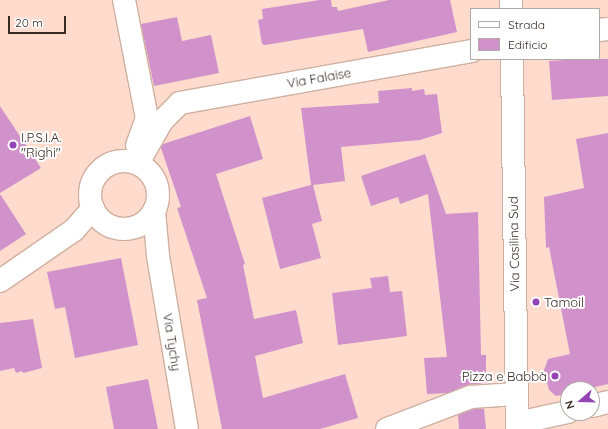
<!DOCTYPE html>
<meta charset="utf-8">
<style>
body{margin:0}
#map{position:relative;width:608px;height:429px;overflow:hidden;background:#fedbcc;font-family:Quicksand,sans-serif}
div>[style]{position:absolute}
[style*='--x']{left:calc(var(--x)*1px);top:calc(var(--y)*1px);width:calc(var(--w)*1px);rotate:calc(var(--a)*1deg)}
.building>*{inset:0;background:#d192cc}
.roads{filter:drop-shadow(1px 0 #d0afa0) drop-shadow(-1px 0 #d0afa0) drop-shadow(0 1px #d0afa0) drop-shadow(0 -1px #d0afa0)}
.minor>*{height:22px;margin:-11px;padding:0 11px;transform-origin:11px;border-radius:11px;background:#fff}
.minor>.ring{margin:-11px;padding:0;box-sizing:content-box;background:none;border:22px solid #fff;border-radius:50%}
.secondary>*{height:22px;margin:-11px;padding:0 11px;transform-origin:11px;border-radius:11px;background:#fff}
.dots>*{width:11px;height:11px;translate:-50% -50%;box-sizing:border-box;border:2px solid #fff;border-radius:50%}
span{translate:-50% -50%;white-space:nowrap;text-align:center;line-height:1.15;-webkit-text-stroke:4px #fff;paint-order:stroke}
.street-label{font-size:13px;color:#382b25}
.poi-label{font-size:13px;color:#382b25}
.left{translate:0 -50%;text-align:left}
.right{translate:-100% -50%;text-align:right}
.legend{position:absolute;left:470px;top:8px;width:130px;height:52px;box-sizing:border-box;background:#fff;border:1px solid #afaaa8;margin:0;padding:5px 7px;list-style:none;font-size:12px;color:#382b25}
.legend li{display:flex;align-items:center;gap:8px;height:20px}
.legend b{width:20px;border:1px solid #afaaa8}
.north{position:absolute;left:560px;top:381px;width:40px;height:40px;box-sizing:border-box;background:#fff;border:1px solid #afaaa8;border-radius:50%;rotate:250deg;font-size:11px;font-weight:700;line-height:16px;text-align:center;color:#382b25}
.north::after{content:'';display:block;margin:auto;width:14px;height:18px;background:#9343b3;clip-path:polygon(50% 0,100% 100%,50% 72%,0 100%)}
.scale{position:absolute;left:8px;top:16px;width:58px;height:18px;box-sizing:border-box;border:2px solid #382b25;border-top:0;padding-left:5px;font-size:12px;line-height:14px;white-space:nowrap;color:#382b25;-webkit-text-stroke:3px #fff;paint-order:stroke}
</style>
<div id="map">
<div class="building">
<i style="clip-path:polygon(320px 0,331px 0,332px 7px,337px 7px,338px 11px,389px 0,450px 0,457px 32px,368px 52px,363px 29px,265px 45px,262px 44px,258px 20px,263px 19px,262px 9px)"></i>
<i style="clip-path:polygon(177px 17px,182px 41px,211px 35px,219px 73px,154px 86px,141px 24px)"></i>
<i style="clip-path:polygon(581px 59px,608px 59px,608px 96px,552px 100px,549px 61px)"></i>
<i style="clip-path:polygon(412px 88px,412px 91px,424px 89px,425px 95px,437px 94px,442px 133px,420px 140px,341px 147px,345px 181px,313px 185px,322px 221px,312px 224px,321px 258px,280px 269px,262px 198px,311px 185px,301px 108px,379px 103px,378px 91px)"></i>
<i style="clip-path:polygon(0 106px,41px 168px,0 193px)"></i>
<i style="clip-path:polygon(250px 116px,263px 159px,216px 174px,245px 264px,243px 265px,254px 319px,296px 310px,303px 343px,255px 356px,263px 398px,345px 374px,358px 418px,320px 429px,222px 429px,197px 300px,207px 298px,177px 208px,181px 207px,161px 148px,163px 144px)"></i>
<i style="clip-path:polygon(608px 133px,608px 384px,587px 389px,568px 389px,568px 394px,556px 396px,549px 390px,544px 370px,548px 359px,570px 354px,549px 247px,546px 248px,544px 197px,584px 188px,576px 139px)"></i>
<i style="clip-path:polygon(425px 154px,446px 214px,478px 212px,481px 355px,486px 355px,486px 383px,467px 385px,448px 393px,427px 394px,424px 358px,447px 357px,428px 194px,400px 204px,398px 197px,371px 206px,361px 176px)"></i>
<i style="clip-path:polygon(0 194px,26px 234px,0 251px)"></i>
<i style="clip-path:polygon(121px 258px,138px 345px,75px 358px,65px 307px,55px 309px,47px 272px)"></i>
<i style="clip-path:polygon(388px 276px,390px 292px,402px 291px,407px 336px,338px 345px,332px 293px,372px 288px,370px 278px)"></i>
<i style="clip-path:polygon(33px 319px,42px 368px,23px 373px,22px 371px,16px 373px,14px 368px,0 371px,0 323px)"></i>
<i style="clip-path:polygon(148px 379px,158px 429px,114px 429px,106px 387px)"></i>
<i style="clip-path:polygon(474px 409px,484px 409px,486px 429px,459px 429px,458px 415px)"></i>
</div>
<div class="roads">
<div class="minor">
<i style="--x:124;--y:0;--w:120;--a:79"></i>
<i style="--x:147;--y:118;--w:29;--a:110"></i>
<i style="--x:599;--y:30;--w:9;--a:-6"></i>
<i class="ring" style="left:90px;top:161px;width:46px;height:46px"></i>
<i style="--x:138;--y:163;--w:48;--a:-60.3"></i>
<i style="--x:162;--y:121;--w:25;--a:-45"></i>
<i style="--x:180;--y:103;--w:296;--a:-10.1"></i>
<i style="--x:154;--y:211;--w:45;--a:84.9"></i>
<i style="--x:158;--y:256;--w:175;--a:80.5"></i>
<i style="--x:0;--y:281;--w:90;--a:-34.6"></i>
<i style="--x:74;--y:230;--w:29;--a:-49"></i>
<i style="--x:592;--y:406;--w:16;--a:-14"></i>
<i style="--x:517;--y:423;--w:52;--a:-12.2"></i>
<i style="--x:387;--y:429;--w:90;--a:-20.9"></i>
<i style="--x:471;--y:397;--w:45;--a:-3.8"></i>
</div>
<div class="secondary">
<i style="--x:511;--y:0;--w:9;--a:90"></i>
<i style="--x:512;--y:59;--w:370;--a:89.2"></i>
</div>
</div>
<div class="dots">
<i style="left:13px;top:145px;background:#9343b3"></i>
<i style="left:536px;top:302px;background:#9343b3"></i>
<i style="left:555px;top:376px;background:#9343b3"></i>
</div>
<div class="street-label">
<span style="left:319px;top:78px;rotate:-10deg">Via Falaise</span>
<span style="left:514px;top:244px;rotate:-91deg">Via Casilina Sud</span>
<span style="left:172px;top:342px;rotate:81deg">Via Tychy</span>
</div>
<div class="poi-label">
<span class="left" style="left:21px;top:145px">I.P.S.I.A.<br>"Righi"</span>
<span class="left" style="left:544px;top:302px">Tamoil</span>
<span class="right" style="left:547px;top:376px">Pizza e Babbà</span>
</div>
<ul class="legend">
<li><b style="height:5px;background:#fff"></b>Strada</li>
<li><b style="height:11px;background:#d192cc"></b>Edificio</li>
</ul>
<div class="north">N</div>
<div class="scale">20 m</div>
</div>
